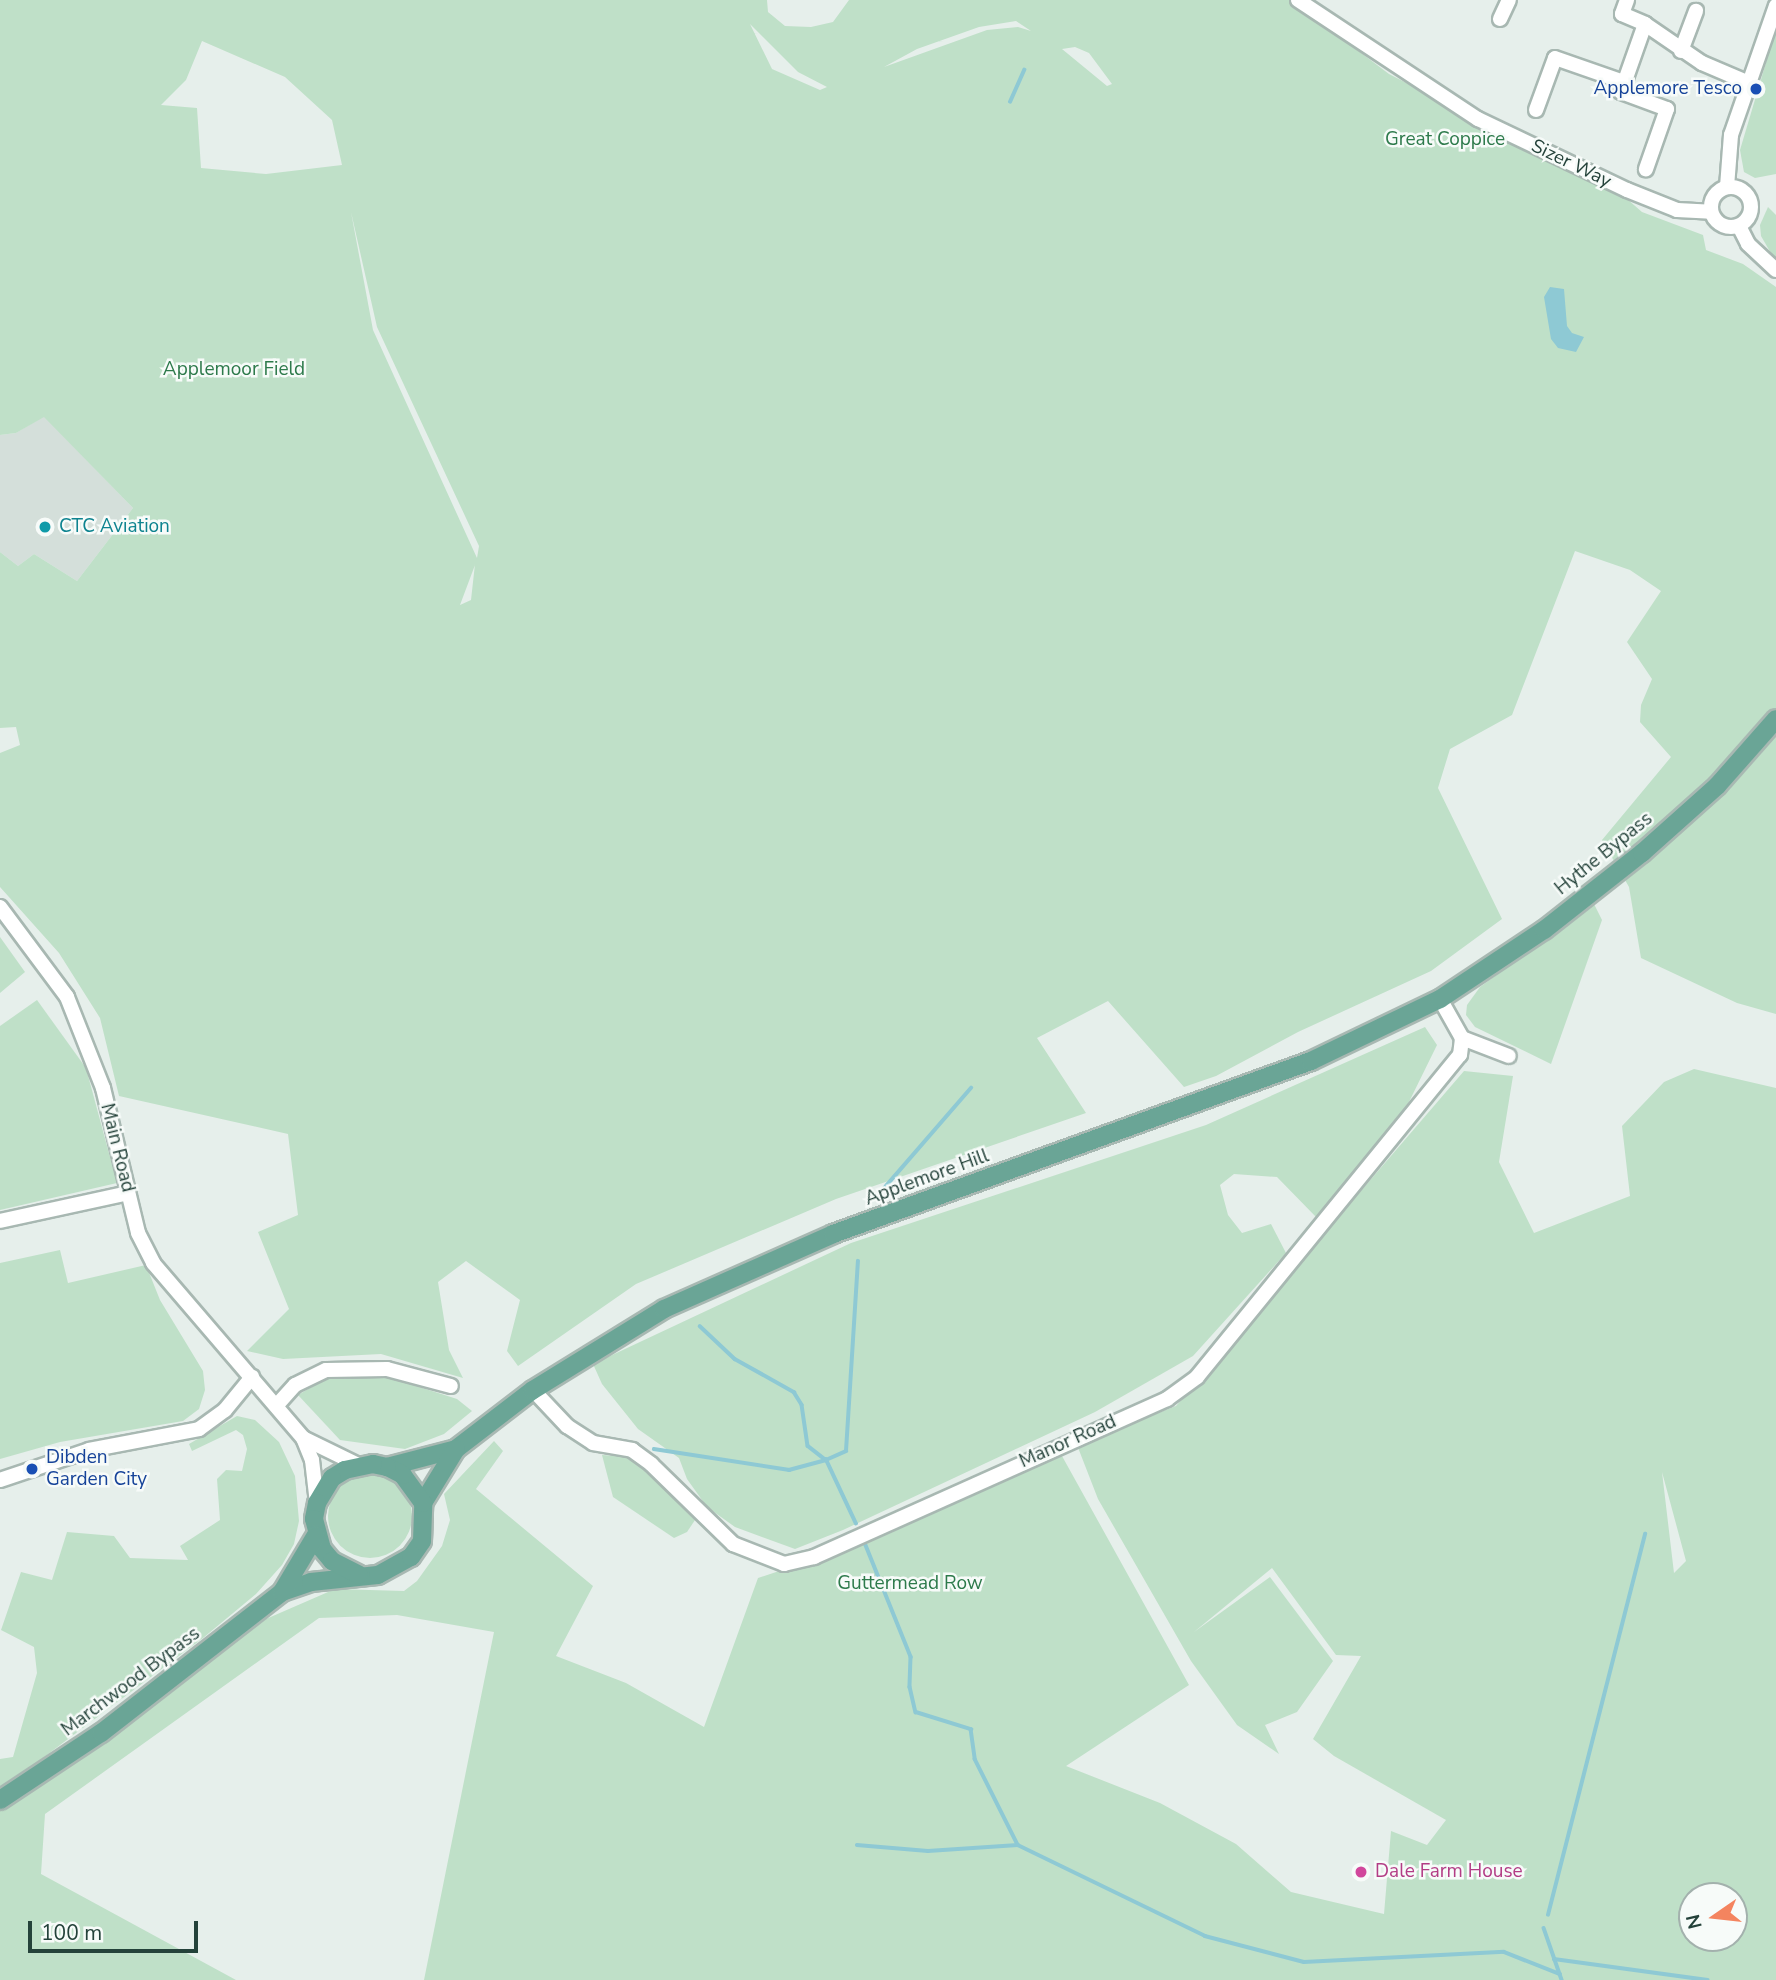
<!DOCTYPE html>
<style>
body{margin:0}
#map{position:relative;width:1776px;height:1980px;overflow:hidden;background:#e6efeb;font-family:"Nunito Sans",sans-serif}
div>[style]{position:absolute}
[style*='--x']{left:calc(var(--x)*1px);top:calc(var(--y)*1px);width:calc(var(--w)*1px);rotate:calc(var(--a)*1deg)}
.built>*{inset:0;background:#d4dfda}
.green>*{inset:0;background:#bfe0c8}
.round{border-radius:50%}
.water>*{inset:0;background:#8ec9d4}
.stream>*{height:3.5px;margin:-1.75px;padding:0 1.75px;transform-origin:1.75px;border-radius:1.75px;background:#8ec9d4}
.roads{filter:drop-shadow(2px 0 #a8b8b2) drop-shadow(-2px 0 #a8b8b2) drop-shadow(0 2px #a8b8b2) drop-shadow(0 -2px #a8b8b2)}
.minor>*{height:14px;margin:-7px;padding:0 7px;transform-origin:7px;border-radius:7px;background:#fff}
.minor>.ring{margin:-7px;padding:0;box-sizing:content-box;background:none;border:14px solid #fff;border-radius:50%}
.major>*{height:18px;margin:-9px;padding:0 9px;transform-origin:9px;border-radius:9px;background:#6aa596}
.dots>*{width:19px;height:19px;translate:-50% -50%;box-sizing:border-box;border:4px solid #f7fbf9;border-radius:50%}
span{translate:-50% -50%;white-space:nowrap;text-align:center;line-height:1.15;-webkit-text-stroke:5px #f7fbf9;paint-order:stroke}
.transit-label{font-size:19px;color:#164399}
.right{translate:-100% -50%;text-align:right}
.left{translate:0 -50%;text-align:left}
.park-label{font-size:19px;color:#2d7a4b}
.street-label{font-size:19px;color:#24423a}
.culture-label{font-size:19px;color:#0d838f}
.hotel-label{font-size:19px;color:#b23c85}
.north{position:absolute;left:1678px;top:1882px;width:70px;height:70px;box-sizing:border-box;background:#f7fbf9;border:2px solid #a3b1ad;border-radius:50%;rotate:256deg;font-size:19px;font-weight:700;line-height:28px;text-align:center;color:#24423a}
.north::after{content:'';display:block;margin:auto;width:24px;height:32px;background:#f4845f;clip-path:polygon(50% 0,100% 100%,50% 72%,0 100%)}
.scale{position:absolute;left:28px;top:1921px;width:170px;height:32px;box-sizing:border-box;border:4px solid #24423a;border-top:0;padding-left:9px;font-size:21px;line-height:24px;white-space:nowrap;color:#24423a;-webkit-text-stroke:5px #f7fbf9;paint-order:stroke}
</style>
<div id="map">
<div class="built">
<i style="clip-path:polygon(44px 416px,133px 508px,77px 581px,34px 554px,18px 566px,0 552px,0 435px,16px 433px)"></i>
</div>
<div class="green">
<i style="clip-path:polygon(evenodd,0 0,767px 0,768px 12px,785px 26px,811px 27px,833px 22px,849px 0,1291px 0,1389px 74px,1619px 192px,1642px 212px,1703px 235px,1706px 250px,1743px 264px,1776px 287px,1776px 1014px,1737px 1003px,1641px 958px,1629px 887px,1602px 840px,1671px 757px,1640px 722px,1641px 705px,1652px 679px,1627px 642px,1661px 591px,1630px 570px,1575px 551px,1512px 715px,1450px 749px,1438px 788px,1502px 919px,1431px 971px,1298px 1032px,1216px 1076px,1184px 1087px,1108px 1001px,1037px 1038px,1086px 1113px,836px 1199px,636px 1284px,518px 1366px,507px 1351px,520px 1300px,466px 1261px,438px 1282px,449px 1350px,463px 1378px,381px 1354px,283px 1359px,247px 1351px,289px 1309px,258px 1232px,298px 1215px,288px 1134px,119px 1096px,100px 1018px,59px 953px,0 887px,0 753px,20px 745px,16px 727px,0 728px,0 552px,18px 566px,34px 554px,77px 581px,133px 508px,44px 417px,16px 433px,0 435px,0 0,1016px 21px,1031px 31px,1018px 27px,987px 30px,884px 67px,917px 49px,979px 27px,1016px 21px,0 0,750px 24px,798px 72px,827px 87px,820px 90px,772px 69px,750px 24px,0 0,202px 41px,285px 77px,332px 120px,342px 165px,266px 174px,201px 168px,197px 108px,161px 105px,186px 80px,202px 41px,0 0,1075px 47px,1089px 53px,1112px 84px,1107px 86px,1062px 49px,1075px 47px,0 0,351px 212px,377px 327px,479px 546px,477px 558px,373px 330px,351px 212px,0 0,475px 564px,471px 600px,460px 605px,475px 565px,475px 564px)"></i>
<i style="clip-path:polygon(1776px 29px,1776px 174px,1755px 178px,1744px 172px,1740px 150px)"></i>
<i style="clip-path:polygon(1768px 207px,1776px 215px,1776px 262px,1761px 236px,1760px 225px)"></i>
<i style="clip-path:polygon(1594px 904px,1602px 920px,1551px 1064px,1475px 1027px,1466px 1015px,1467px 1005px,1480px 987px)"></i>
<i style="clip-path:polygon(0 937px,25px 972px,0 993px)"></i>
<i style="clip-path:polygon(37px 1000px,86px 1068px,117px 1183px,0 1210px,0 1026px)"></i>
<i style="clip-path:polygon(1425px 1027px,1437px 1045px,1407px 1106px,1316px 1217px,1277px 1177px,1234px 1174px,1220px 1185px,1228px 1215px,1242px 1233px,1271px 1224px,1286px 1253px,1193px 1356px,1095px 1412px,843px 1530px,795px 1549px,735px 1527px,707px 1507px,687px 1479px,679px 1458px,638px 1429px,602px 1384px,593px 1364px,851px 1243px,1206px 1125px)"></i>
<i style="clip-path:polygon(evenodd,1694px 1069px,1776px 1088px,1776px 1980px,424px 1980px,494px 1632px,397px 1615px,319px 1618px,45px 1814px,41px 1874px,236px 1980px,0 1980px,0 1811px,266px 1619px,335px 1589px,404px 1591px,417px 1581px,442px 1546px,450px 1520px,444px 1494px,494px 1441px,503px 1451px,476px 1489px,593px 1586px,556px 1656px,626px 1683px,704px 1727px,758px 1578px,842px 1550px,1062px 1456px,1189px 1685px,1066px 1766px,1160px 1803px,1236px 1844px,1291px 1892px,1384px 1914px,1391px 1831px,1427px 1845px,1446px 1820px,1334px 1756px,1313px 1739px,1361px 1656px,1336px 1655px,1272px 1568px,1194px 1632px,1270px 1577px,1333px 1661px,1297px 1712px,1265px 1725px,1279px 1754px,1237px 1725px,1191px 1661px,1098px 1499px,1077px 1445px,1176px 1406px,1464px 1071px,1513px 1076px,1499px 1162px,1534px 1233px,1630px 1196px,1622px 1126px,1664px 1082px,1694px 1069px,1662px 1472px,1686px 1561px,1674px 1573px,1662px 1472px,1694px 1069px,1692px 1896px,1734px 1896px,1734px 1938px,1692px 1938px,1692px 1896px)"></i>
<i style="clip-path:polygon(60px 1250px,68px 1283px,146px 1265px,160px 1300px,203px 1371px,205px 1390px,199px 1409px,183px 1421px,60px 1442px,0 1459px,0 1263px)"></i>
<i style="clip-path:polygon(385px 1376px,457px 1399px,472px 1411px,444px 1434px,405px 1449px,340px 1440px,298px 1395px,327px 1378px)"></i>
<i style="clip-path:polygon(237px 1416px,255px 1420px,279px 1442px,295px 1476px,299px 1521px,294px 1544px,282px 1565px,256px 1594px,203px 1638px,0 1790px,0 1759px,13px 1757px,37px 1673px,34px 1647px,1px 1630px,21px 1572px,52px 1580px,67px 1532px,114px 1536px,130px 1558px,188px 1560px,180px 1546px,220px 1520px,217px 1479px,226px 1470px,242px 1471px,247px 1449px,243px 1435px,236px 1430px,192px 1451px,189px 1444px)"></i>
<i style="clip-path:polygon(602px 1455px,630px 1457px,641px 1466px,695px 1520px,687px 1532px,674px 1538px,613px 1497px)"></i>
<i class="round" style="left:328px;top:1474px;width:84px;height:84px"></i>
</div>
<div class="water">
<i style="clip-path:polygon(1550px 287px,1564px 289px,1567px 326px,1572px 333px,1584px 337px,1576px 352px,1558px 348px,1551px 339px,1544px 297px)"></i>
</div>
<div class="stream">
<i style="--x:1010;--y:102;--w:35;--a:-66"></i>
<i style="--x:880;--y:1193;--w:139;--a:-49.1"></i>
<i style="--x:700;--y:1326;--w:48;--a:43.3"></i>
<i style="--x:735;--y:1359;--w:68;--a:29.2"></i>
<i style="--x:794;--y:1392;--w:15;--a:58"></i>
<i style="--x:802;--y:1405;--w:41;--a:81.7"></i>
<i style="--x:808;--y:1446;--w:23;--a:38"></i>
<i style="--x:654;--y:1449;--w:137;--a:8.8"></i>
<i style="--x:789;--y:1470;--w:38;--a:-15"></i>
<i style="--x:856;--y:1524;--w:71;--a:-115.1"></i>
<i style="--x:826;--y:1460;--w:22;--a:-24"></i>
<i style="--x:846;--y:1451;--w:190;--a:-86.4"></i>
<i style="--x:865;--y:1543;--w:123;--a:68"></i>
<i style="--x:911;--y:1657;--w:30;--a:92"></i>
<i style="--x:910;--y:1687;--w:26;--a:77"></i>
<i style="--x:916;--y:1712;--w:58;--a:17.2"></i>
<i style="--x:971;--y:1729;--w:30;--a:82"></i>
<i style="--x:975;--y:1759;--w:96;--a:63.4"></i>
<i style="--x:1018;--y:1845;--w:208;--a:25.9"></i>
<i style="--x:1205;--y:1936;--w:102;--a:14.7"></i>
<i style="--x:1304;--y:1962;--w:200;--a:-2.9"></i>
<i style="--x:1504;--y:1952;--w:60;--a:21.4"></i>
<i style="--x:857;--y:1845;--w:71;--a:4.8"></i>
<i style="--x:928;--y:1851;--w:90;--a:-3.8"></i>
<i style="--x:1548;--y:1915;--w:393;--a:-75.7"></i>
<i style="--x:1544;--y:1928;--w:55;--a:70.9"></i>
<i style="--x:1554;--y:1959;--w:155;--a:7.8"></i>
</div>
<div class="roads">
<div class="minor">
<i style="--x:1298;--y:0;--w:216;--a:33.5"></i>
<i style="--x:1478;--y:119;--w:165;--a:25.5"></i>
<i style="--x:1627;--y:190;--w:54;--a:21.8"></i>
<i style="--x:1677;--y:210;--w:34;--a:3"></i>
<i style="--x:1627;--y:0;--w:15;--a:110"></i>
<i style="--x:1622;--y:14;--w:25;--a:23"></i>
<i style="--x:1645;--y:24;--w:69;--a:34.4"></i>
<i style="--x:1702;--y:63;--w:51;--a:23.1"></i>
<i style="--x:1500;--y:19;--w:21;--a:-65"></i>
<i style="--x:1645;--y:24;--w:72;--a:109.4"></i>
<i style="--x:1621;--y:92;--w:49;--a:20.3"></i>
<i style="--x:1667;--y:109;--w:64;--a:109.3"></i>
<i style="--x:1681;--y:51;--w:43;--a:-69.4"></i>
<i style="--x:1536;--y:110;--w:55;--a:-69.9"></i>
<i style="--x:1555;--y:58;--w:73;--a:19.2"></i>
<i class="ring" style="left:1711px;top:187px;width:26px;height:26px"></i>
<i style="--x:1727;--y:187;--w:52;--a:-85.6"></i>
<i style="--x:1731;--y:135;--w:137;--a:-70.8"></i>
<i style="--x:1739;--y:226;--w:20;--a:63"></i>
<i style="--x:1748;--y:244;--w:38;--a:43"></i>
<i style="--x:0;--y:907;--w:112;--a:53.3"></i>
<i style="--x:67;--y:997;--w:98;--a:68.4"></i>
<i style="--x:103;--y:1088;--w:149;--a:76.4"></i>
<i style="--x:138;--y:1233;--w:34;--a:63"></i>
<i style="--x:153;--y:1263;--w:230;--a:49.4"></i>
<i style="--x:303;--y:1438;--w:24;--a:68"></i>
<i style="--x:312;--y:1460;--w:43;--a:83.4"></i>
<i style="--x:1462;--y:1038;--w:50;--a:21"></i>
<i style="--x:0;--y:1221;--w:131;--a:-12.3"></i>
<i style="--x:533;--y:1390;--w:50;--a:46.6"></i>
<i style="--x:567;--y:1426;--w:31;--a:33"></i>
<i style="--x:593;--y:1443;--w:40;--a:10"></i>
<i style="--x:632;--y:1450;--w:24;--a:36"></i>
<i style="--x:651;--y:1464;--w:115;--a:44.3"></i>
<i style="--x:733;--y:1544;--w:55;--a:21.4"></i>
<i style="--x:784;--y:1564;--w:31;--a:-13"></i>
<i style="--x:814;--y:1557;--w:387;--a:-24.1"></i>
<i style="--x:1167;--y:1399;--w:37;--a:-36"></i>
<i style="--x:1197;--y:1377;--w:416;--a:-50.8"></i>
<i style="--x:1460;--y:1055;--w:17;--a:-83"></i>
<i style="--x:1462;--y:1038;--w:45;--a:-119.4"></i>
<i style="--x:277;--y:1405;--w:27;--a:-48"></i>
<i style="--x:295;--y:1385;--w:34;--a:-26"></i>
<i style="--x:326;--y:1370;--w:61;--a:-0.9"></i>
<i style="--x:387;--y:1369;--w:66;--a:14.9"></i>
<i style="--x:303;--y:1438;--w:61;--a:26.1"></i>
<i style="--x:0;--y:1480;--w:94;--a:-18.6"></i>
<i style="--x:89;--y:1450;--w:112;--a:-10.8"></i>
<i style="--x:199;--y:1429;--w:32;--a:-36"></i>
<i style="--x:225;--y:1410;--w:43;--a:-50.7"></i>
</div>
<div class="major">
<i style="--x:387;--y:1467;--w:71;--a:-14.6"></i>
<i style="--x:456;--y:1449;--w:97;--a:-37.5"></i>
<i style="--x:533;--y:1390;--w:154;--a:-31.7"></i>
<i style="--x:664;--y:1309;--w:185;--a:-23.9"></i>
<i style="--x:833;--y:1234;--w:508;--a:-19.9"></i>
<i style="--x:1311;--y:1061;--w:143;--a:-25.7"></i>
<i style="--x:1440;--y:999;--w:125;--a:-33.6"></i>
<i style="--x:1544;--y:930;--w:125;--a:-38.2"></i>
<i style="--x:1642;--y:853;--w:101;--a:-41.8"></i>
<i style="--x:1717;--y:786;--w:89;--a:-48.6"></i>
<i style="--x:423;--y:1503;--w:63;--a:-58.6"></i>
<i style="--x:282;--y:1592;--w:31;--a:-19"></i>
<i style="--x:311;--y:1582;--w:67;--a:-6"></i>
<i style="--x:378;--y:1575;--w:38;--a:-29"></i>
<i style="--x:411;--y:1557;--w:19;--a:-55"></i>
<i style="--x:422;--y:1541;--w:38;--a:-88"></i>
<i style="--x:423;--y:1503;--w:34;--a:-126"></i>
<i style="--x:403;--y:1475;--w:18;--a:-153"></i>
<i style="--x:387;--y:1467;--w:14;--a:-168"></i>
<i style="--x:373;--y:1464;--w:29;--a:168"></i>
<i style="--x:345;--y:1470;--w:15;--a:148"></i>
<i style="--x:332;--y:1478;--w:29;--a:121"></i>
<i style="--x:317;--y:1503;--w:16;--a:101"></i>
<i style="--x:314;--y:1519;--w:31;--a:75"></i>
<i style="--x:322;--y:1549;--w:16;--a:50"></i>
<i style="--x:332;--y:1561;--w:30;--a:27"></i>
<i style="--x:0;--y:1800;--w:121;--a:-33.6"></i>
<i style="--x:101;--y:1733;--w:229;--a:-37.9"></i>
<i style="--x:282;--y:1592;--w:66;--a:-59.2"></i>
</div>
</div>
<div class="dots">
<i style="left:1756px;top:89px;background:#1a4fb4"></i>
<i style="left:45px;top:527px;background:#0f9aa8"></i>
<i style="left:32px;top:1469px;background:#1a4fb4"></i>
<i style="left:1361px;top:1872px;background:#d1479c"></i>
</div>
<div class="transit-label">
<span class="right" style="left:1742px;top:89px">Applemore Tesco</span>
<span class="left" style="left:46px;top:1469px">Dibden<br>Garden City</span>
</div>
<div class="park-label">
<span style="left:1445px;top:140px">Great Coppice</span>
<span style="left:234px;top:370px">Applemoor Field</span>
<span style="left:910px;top:1584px">Guttermead Row</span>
</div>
<div class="street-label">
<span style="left:1571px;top:164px;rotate:26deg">Sizer Way</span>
<span style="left:1604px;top:854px;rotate:-39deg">Hythe Bypass</span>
<span style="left:117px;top:1148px;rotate:76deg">Main Road</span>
<span style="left:927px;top:1178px;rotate:-20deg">Applemore Hill</span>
<span style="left:1068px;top:1442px;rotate:-24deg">Manor Road</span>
<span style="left:131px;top:1682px;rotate:-37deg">Marchwood Bypass</span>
</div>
<div class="culture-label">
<span class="left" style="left:59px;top:527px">CTC Aviation</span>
</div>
<div class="hotel-label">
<span class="left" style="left:1375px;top:1872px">Dale Farm House</span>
</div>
<div class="north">N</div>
<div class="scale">100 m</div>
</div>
